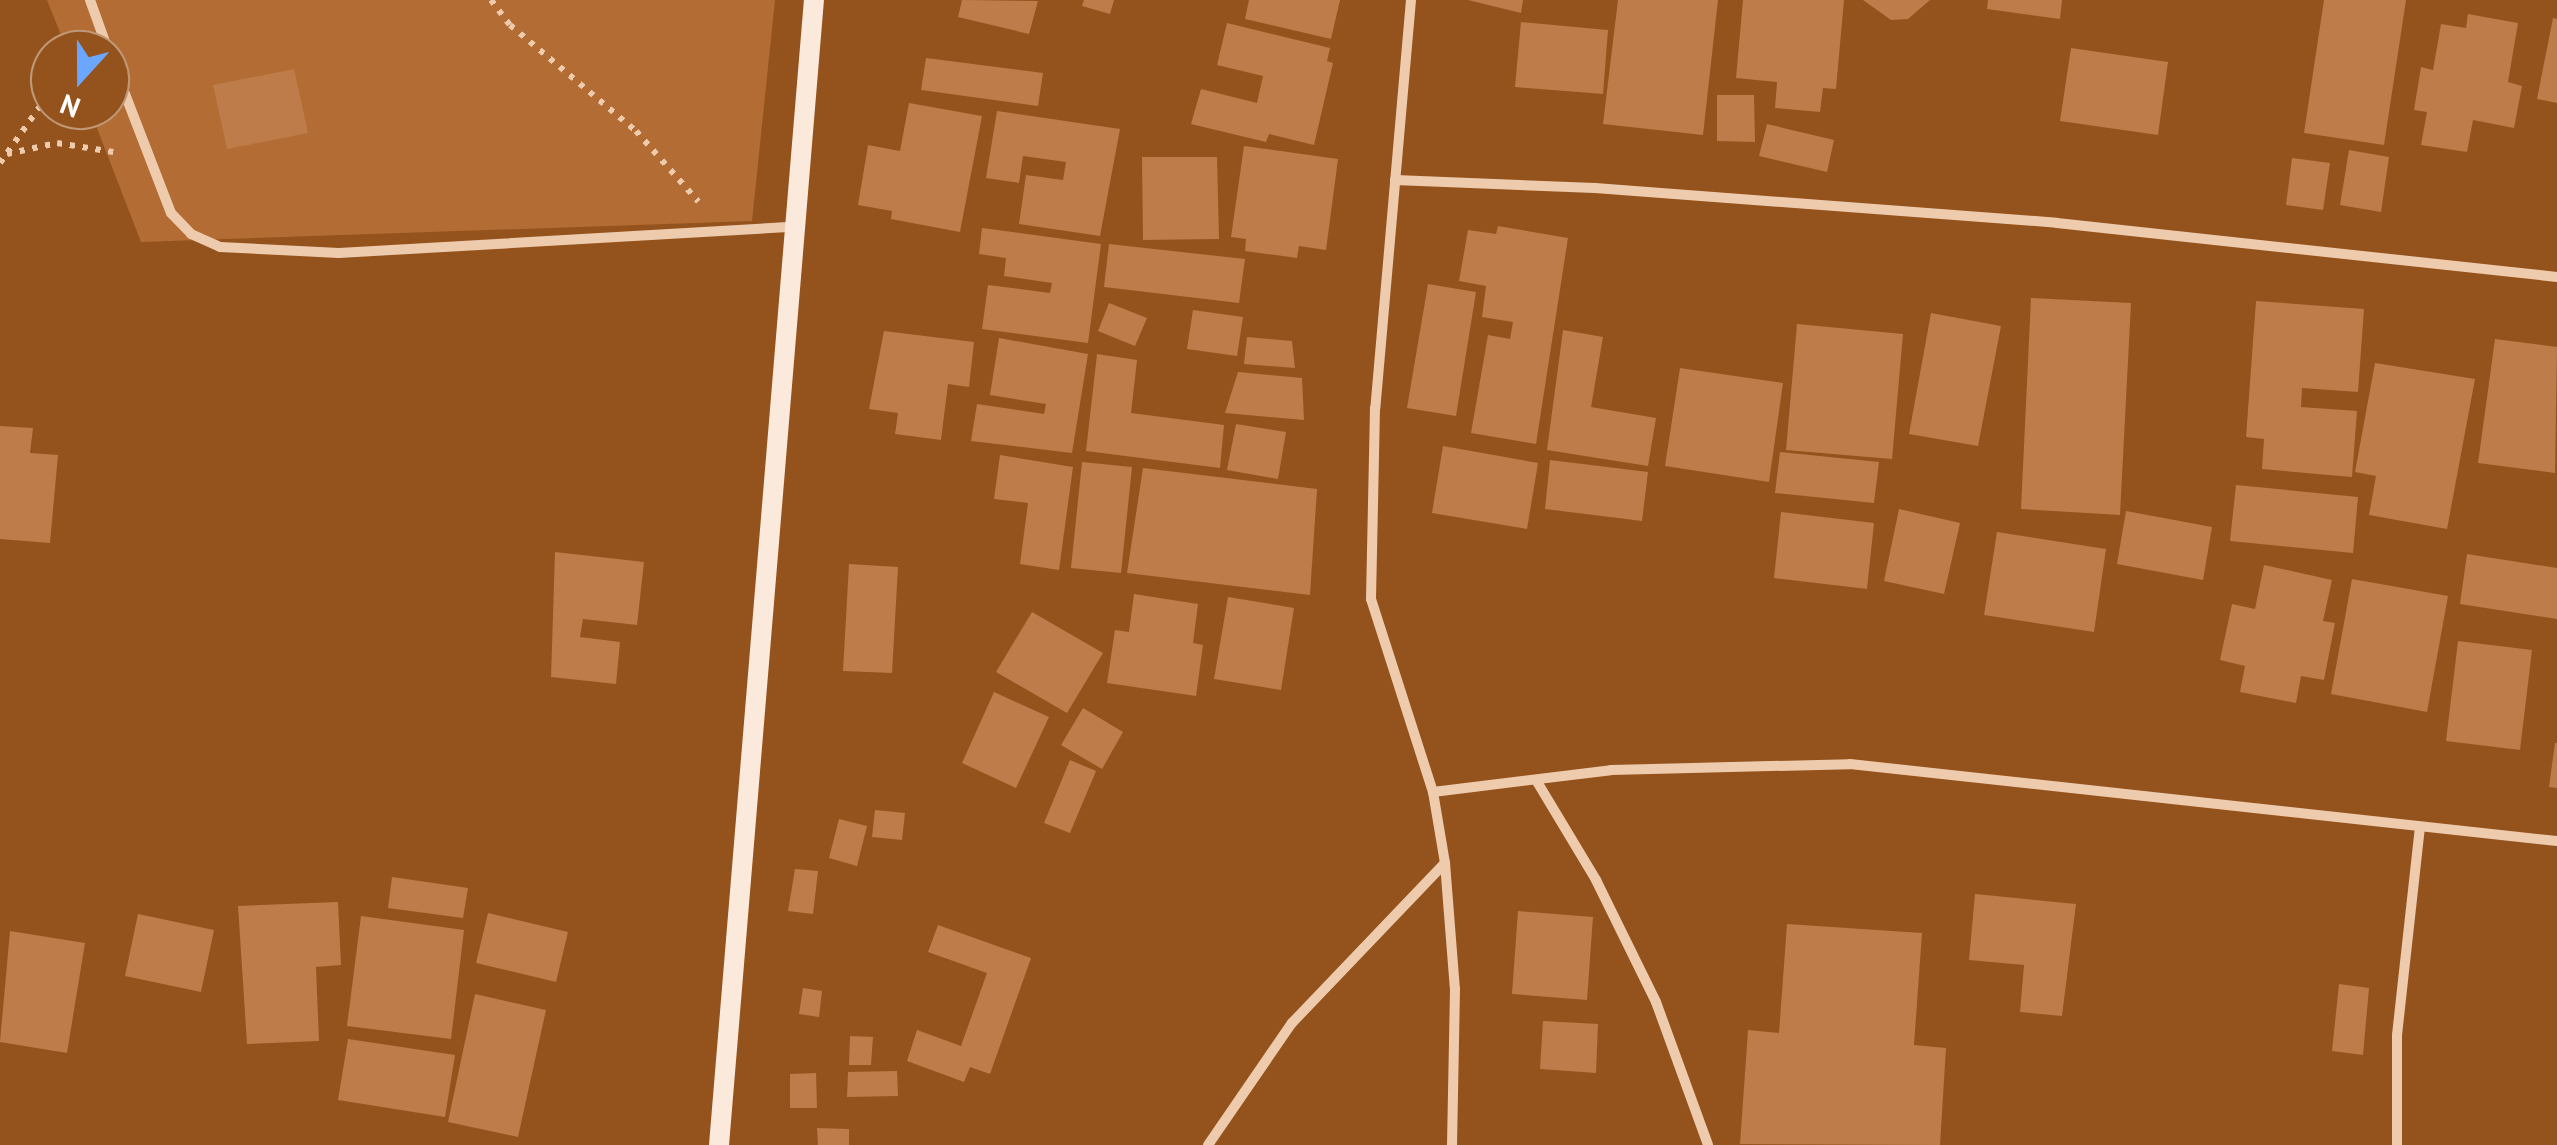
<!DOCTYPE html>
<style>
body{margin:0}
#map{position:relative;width:2557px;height:1145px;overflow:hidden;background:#94531c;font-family:"PT Sans",sans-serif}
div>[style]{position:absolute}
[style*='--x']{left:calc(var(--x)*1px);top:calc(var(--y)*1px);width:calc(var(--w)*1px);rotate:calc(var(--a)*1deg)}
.green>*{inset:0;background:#b36c33}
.building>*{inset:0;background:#bd7c49}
.path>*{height:6px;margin-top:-3px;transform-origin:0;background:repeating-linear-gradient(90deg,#efcbae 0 5px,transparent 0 13px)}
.street>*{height:10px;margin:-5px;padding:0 5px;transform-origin:5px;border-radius:5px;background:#efcbae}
.secondary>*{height:20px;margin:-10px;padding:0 10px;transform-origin:10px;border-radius:10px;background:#fbeadb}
span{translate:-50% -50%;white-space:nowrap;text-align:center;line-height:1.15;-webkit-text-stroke:8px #94531c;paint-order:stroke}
.north{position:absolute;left:30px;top:30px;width:100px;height:100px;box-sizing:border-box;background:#94531c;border:2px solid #bf9877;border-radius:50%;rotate:201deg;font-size:28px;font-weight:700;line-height:40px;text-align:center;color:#fff}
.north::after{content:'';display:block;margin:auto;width:35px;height:45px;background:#6ca7ff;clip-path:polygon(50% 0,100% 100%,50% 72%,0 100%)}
</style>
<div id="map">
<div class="green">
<i style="clip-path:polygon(47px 0,775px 0,752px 221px,141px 242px,90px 110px,110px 110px,110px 50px,67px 50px)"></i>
</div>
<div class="building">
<i style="clip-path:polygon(962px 0,1038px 1px,1029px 34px,958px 17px)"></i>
<i style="clip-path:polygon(1084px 0,1114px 0,1110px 14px,1082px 6px)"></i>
<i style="clip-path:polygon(1249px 0,1340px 0,1331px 39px,1245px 19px)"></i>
<i style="clip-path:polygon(1468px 0,1523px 0,1521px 13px)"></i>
<i style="clip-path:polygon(1618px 0,1718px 0,1703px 135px,1603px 124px)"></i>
<i style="clip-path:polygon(1743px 0,1844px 0,1836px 89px,1823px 88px,1820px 112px,1775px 108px,1777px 82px,1736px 78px)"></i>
<i style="clip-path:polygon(1863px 0,1930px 0,1908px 19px,1891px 20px)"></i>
<i style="clip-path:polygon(1988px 0,2062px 0,2060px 19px,1987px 9px)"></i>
<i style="clip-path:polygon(2324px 0,2406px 0,2384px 145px,2304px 133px)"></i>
<i style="clip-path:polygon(2468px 14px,2518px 23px,2508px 82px,2522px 86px,2514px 128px,2473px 120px,2467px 152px,2421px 145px,2427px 112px,2414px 110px,2421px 67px,2433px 70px,2441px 24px,2466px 28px)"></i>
<i style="clip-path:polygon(2553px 18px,2557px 19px,2557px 103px,2537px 99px)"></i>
<i style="clip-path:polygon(1521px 22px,1608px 30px,1603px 94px,1515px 87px)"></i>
<i style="clip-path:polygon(1227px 23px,1330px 48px,1327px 61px,1333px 63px,1314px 145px,1269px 134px,1266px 142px,1191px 124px,1201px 89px,1257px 103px,1263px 76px,1217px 65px)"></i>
<i style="clip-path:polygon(2071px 48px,2168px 62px,2158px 135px,2060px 121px)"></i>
<i style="clip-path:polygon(926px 58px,1043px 73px,1038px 106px,921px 90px)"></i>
<i style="clip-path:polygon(294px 69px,308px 133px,227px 149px,213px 85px)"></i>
<i style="clip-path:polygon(1717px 95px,1754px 95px,1755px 142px,1717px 141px)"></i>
<i style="clip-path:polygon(909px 103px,982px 116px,960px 232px,891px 219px,892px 211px,858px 205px,868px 145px,900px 151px)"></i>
<i style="clip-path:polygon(997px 111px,1120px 129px,1100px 236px,1019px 224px,1026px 175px,1063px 180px,1066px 162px,1023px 156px,1019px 183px,986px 178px)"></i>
<i style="clip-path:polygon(1767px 124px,1834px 140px,1827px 172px,1759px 156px)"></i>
<i style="clip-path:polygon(1244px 146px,1338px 159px,1326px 250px,1299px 246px,1297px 258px,1245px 251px,1246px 239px,1231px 237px)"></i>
<i style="clip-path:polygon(2349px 150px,2389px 157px,2381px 212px,2340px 205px)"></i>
<i style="clip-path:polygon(1142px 157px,1217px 157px,1219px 239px,1143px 240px)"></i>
<i style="clip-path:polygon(2292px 158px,2330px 163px,2323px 210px,2286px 205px)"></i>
<i style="clip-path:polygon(1498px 226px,1568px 238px,1536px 444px,1471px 433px,1488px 335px,1510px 339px,1513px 322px,1482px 317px,1486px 286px,1459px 281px,1468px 230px,1496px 234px)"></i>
<i style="clip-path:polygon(982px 228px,1101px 244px,1088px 343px,982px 329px,988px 285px,1050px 293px,1052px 283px,1004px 276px,1006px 258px,979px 254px)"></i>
<i style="clip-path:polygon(1109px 244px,1245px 259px,1239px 303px,1104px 287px)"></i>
<i style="clip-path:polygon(1428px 284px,1476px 292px,1456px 416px,1407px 408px)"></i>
<i style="clip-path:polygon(2031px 298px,2131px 303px,2120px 515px,2021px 509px)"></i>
<i style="clip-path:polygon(2256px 301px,2364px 309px,2358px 392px,2302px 388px,2301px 407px,2357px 411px,2352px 477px,2262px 469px,2264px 439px,2246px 437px)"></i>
<i style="clip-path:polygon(1109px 303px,1147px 318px,1135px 346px,1098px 331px)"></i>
<i style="clip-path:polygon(1193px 310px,1243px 317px,1237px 356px,1187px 349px)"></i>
<i style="clip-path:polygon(1931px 313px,2001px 326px,1978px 446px,1909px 434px)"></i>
<i style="clip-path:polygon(1797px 324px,1903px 334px,1892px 459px,1786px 450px)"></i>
<i style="clip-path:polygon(1563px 330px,1603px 337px,1591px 407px,1656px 418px,1648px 466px,1547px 450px)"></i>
<i style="clip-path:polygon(884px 331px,974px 342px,969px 387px,948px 384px,941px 440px,895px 434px,898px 413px,869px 409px)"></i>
<i style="clip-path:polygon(1247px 337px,1292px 341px,1295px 368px,1244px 364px)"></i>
<i style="clip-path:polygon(999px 338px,1088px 354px,1072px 453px,971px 441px,977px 404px,1044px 414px,1046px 404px,990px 395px)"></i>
<i style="clip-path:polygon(2495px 339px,2557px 347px,2555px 473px,2478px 463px)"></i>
<i style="clip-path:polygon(1097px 354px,1137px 360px,1131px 413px,1224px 425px,1220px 468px,1086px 451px)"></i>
<i style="clip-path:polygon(2375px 363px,2475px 379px,2447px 529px,2369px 515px,2376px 476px,2355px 472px)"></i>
<i style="clip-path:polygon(1680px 368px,1783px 383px,1769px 482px,1665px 466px)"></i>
<i style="clip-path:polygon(1238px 372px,1302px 378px,1304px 420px,1225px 413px)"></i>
<i style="clip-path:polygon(1236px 424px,1286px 432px,1278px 479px,1227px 470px)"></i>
<i style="clip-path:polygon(0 426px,33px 428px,30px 453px,58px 455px,50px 543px,0 539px)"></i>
<i style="clip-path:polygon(1443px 446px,1538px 463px,1527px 529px,1432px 513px)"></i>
<i style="clip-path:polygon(1780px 452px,1879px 462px,1874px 503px,1775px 493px)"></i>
<i style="clip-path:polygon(1000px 455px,1073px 467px,1059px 570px,1020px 564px,1028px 503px,994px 499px)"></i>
<i style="clip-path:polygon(1550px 460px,1648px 472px,1642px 521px,1545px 509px)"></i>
<i style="clip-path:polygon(1082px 462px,1132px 467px,1121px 573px,1071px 568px)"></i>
<i style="clip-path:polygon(1143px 468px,1317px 489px,1310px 595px,1127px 573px)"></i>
<i style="clip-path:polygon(2236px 485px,2358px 497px,2353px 553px,2230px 541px)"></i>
<i style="clip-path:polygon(1899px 509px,1960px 523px,1944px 594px,1884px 581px)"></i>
<i style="clip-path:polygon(2126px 511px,2212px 527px,2203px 580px,2117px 564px)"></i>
<i style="clip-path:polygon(1781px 512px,1874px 523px,1867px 589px,1774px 578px)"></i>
<i style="clip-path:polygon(1997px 532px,2106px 549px,2094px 632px,1984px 615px)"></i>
<i style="clip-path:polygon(555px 552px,644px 562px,637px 625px,583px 619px,580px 637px,620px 642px,616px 684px,551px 677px)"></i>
<i style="clip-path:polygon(2467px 554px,2557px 568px,2557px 619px,2460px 604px)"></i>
<i style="clip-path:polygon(849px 564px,898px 567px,892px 673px,843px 671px)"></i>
<i style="clip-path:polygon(2264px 565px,2332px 580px,2323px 621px,2335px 623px,2324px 680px,2301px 676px,2296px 703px,2240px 692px,2245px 666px,2220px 660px,2232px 604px,2255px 609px)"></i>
<i style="clip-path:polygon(2352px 579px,2448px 596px,2427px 712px,2331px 694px)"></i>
<i style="clip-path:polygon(1134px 594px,1198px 604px,1193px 643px,1203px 645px,1196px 696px,1107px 683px,1115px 630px,1129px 632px)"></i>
<i style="clip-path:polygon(1228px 597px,1294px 608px,1281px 690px,1214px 679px)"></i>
<i style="clip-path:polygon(1032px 612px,1103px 653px,1067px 713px,996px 672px)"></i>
<i style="clip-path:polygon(2458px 641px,2532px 650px,2520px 750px,2446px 741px)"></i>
<i style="clip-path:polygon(994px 692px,1049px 717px,1016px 788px,962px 763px)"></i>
<i style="clip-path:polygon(1083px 708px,1123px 732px,1102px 769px,1061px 745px)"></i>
<i style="clip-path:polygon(2555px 743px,2557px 743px,2557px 788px,2549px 787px)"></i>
<i style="clip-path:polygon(1070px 760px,1096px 771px,1070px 833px,1044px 823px)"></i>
<i style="clip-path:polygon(875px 810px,905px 813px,902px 840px,872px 837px)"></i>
<i style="clip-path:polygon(839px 819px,867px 826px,857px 866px,829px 858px)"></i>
<i style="clip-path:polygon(795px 869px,818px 871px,813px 914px,788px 911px)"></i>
<i style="clip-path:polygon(392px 877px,468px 888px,463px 918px,388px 908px)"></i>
<i style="clip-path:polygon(1975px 894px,2076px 904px,2062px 1016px,2020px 1012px,2024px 965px,1969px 960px)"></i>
<i style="clip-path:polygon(338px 902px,341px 965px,316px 967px,319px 1041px,247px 1044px,238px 906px)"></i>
<i style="clip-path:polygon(1518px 911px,1593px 917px,1587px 1000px,1512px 994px)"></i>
<i style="clip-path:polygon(488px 913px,568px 932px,556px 982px,476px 963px)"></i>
<i style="clip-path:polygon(138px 914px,214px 930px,201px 992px,125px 976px)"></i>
<i style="clip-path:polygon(361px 916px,464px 930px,451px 1039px,347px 1026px)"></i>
<i style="clip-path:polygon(1787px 924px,1922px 933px,1914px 1045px,1946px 1048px,1940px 1145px,1740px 1144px,1748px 1030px,1779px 1033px)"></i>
<i style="clip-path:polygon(938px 925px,1031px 958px,990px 1074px,970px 1067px,964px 1082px,907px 1061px,917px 1030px,961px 1046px,987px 973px,928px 952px)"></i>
<i style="clip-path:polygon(10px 931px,85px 943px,67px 1053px,0 1042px)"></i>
<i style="clip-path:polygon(2339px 984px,2369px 988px,2363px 1055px,2332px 1051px)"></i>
<i style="clip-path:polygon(803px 988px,822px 991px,819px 1017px,799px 1014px)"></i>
<i style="clip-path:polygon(475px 994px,546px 1010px,518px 1137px,448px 1122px)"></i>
<i style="clip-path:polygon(1543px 1021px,1598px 1024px,1596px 1073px,1540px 1069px)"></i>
<i style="clip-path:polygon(850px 1036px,873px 1037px,871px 1065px,849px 1065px)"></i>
<i style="clip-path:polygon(348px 1039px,455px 1055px,445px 1117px,338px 1100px)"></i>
<i style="clip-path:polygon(897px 1071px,898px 1096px,847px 1097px,848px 1072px)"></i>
<i style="clip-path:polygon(816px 1073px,817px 1108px,790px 1108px,790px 1074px)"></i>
<i style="clip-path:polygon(817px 1128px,849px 1129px,849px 1145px,818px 1145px)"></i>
</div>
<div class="path">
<i style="--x:491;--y:0;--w:31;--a:53"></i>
<i style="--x:510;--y:25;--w:165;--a:40.1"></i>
<i style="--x:636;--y:131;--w:94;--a:48.5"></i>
<i style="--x:7;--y:154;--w:51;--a:-12.4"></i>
<i style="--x:57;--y:143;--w:57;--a:9.1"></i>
<i style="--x:0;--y:163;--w:87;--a:-54.8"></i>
</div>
<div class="street">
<i style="--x:90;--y:0;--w:53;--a:70.2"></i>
<i style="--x:1411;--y:0;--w:410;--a:95"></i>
<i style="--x:1375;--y:408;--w:191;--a:91.2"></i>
<i style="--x:1371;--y:599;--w:203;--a:72.2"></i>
<i style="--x:1433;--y:792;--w:72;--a:80.4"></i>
<i style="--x:1445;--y:863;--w:126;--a:85.5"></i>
<i style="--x:1455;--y:989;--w:156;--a:91.1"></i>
<i style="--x:110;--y:55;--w:169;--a:68.9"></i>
<i style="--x:171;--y:213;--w:29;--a:46"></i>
<i style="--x:191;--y:234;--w:32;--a:24"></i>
<i style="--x:220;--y:247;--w:119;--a:2.9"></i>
<i style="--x:339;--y:253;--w:454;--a:-3.3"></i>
<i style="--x:1395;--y:180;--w:200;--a:2.3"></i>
<i style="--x:1595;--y:188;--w:463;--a:4.3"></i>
<i style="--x:2057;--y:223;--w:503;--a:6.16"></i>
<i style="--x:1536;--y:780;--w:117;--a:59"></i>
<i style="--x:1596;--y:880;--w:136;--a:63.8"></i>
<i style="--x:1656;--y:1002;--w:152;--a:70"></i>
<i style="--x:1433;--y:792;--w:179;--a:-7"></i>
<i style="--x:1611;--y:770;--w:239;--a:-1.4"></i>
<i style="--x:1850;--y:764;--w:711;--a:6.22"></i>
<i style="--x:1208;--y:1145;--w:148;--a:-55.5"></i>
<i style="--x:1292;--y:1023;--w:221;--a:-46.3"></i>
<i style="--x:2397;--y:1145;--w:110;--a:-90"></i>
<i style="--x:2397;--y:1035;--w:208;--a:-83.7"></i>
</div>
<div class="secondary">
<i style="--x:719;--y:1145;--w:1149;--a:-85.26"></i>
</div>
<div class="north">N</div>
</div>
